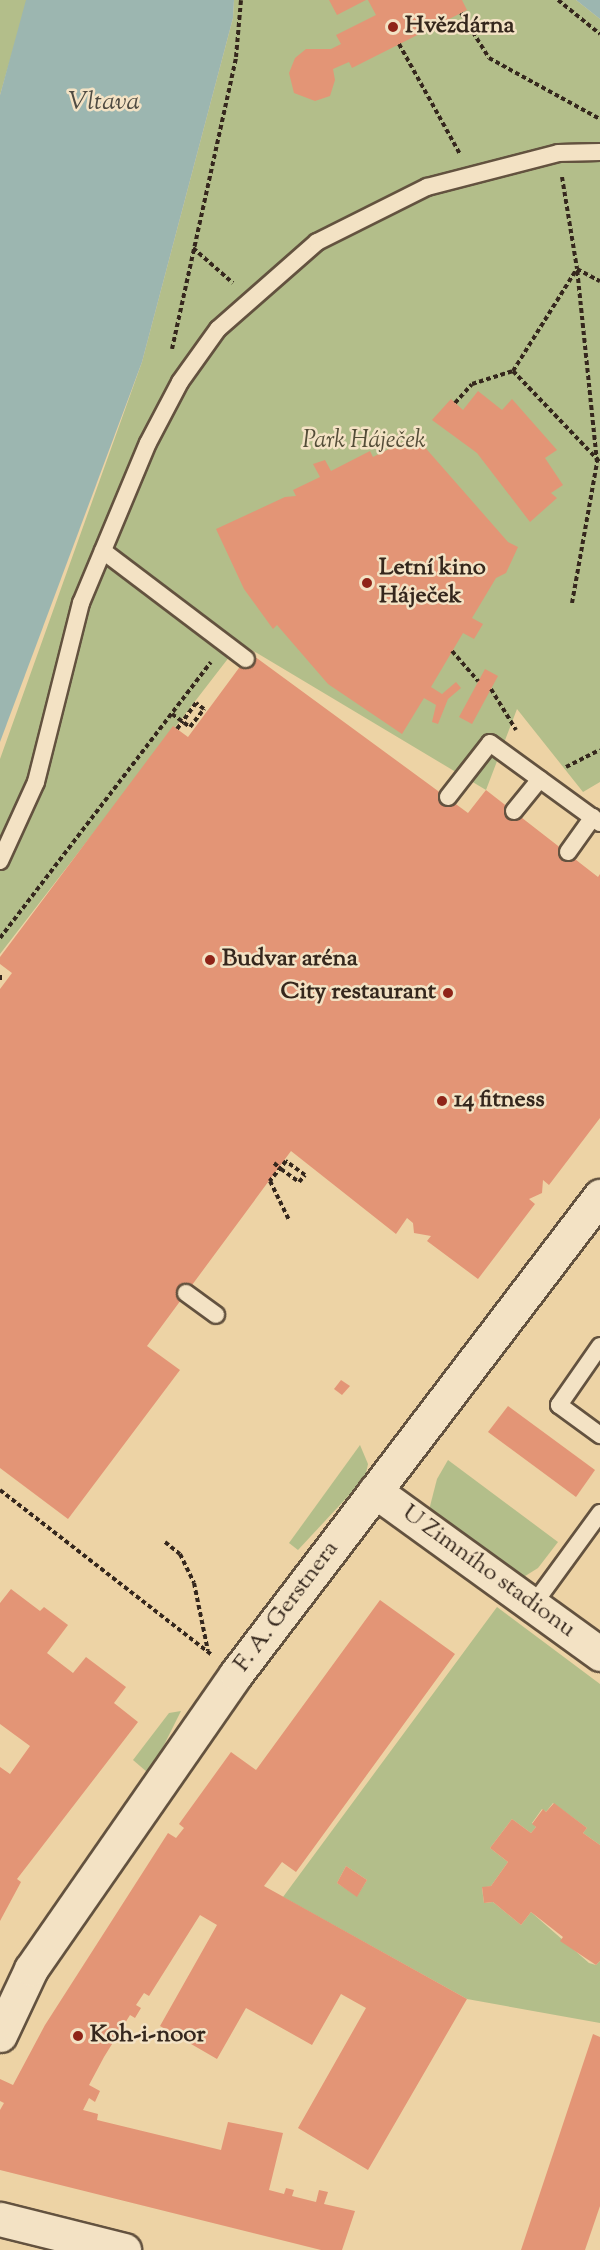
<!DOCTYPE html>
<meta charset="utf-8">
<style>
body{margin:0}
#map{position:relative;width:600px;height:2250px;overflow:hidden;background:#edd3a5;font-family:"Sorts Mill Goudy",serif}
div>[style]{position:absolute}
[style*='--x']{left:calc(var(--x)*1px);top:calc(var(--y)*1px);width:calc(var(--w)*1px);rotate:calc(var(--a)*1deg)}
.green>*{inset:0;background:#b3be8a}
.water>*{inset:0;background:#9cb6b0}
.building>*{inset:0;background:#e39576}
.path>*{height:4px;margin-top:-2px;transform-origin:0;background:repeating-linear-gradient(90deg,#35271d 0 4.5px,transparent 0 7.5px)}
.roads{filter:drop-shadow(2px 0 #63523f) drop-shadow(-2px 0 #63523f) drop-shadow(0 2px #63523f) drop-shadow(0 -2px #63523f)}
.lane>*{height:16px;margin:-8px;padding:0 8px;transform-origin:8px;border-radius:8px;background:#f3e2c4}
.street>*{height:33px;margin:-16.5px;padding:0 16.5px;transform-origin:16.5px;border-radius:16.5px;background:#f3e2c4}
.secondary>*{height:33px;margin:-16.5px;padding:0 16.5px;transform-origin:16.5px;border-radius:16.5px;background:#f3e2c4}
.path-bridge>*{height:4px;margin-top:-2px;transform-origin:0;background:repeating-linear-gradient(90deg,#35271d 0 4.5px,transparent 0 7.5px)}
.dots>*{width:16px;height:16px;translate:-50% -50%;box-sizing:border-box;border:3px solid #f3e2c4;border-radius:50%}
span{translate:-50% -50%;white-space:nowrap;text-align:center;line-height:1.15;-webkit-text-stroke:5px #f3e2c4;paint-order:stroke}
.poi-label{font-size:24px;color:#35271d;font-weight:700}
.left{translate:0 -50%;text-align:left}
.right{translate:-100% -50%;text-align:right}
.park-label{font-size:24px;color:#544d38;font-style:italic}
.street-label{font-size:24px;color:#35271d}
.water-label{font-size:26px;color:#4f4b42;font-style:italic}
</style>
<div id="map">
<div class="green">
<i style="clip-path:polygon(0 0,26px 0,26px 5px,0 95px)"></i>
<i style="clip-path:polygon(234px 0,576px 0,600px 19px,600px 782px,583px 792px,517px 709px,486px 790px,240px 643px,0 954px,0 759px,142px 362px,233px 18px)"></i>
<i style="clip-path:polygon(360px 1445px,368px 1464px,365px 1478px,298px 1550px,289px 1543px)"></i>
<i style="clip-path:polygon(448px 1460px,558px 1542px,538px 1568px,522px 1578px,429px 1510px,437px 1479px)"></i>
<i style="clip-path:polygon(evenodd,497px 1607px,600px 1684px,600px 1845px,583px 1833px,587px 1828px,553px 1803px,546px 1812px,542px 1809px,532px 1823px,536px 1827px,531px 1833px,512px 1819px,490px 1848px,508px 1862px,491px 1886px,482px 1888px,484px 1903px,493px 1902px,521px 1925px,531px 1912px,589px 1963px,596px 1965px,600px 1961px,600px 2023px,467px 1999px,283px 1897px,497px 1607px,346px 1866px,367px 1880px,357px 1896px,337px 1883px,346px 1866px)"></i>
<i style="clip-path:polygon(181px 1711px,160px 1753px,147px 1772px,133px 1760px,169px 1713px)"></i>
</div>
<div class="water">
<i style="clip-path:polygon(26px 0,234px 0,233px 18px,142px 362px,0 742px,0 95px)"></i>
<i style="clip-path:polygon(576px 0,600px 0,600px 19px)"></i>
</div>
<div class="building">
<i style="clip-path:polygon(329px 0,366px 0,337px 15px)"></i>
<i style="clip-path:polygon(368px 0,462px 0,467px 10px,352px 68px,349px 62px,333px 69px,335px 80px,330px 96px,315px 101px,294px 93px,289px 73px,295px 58px,306px 49px,331px 49px,341px 44px,336px 35px,376px 15px)"></i>
<i style="clip-path:polygon(478px 391px,502px 410px,512px 399px,557px 450px,545px 458px,563px 485px,551px 493px,557px 498px,530px 522px,477px 453px,432px 420px,451px 399px,463px 410px)"></i>
<i style="clip-path:polygon(415px 436px,508px 542px,518px 547px,506px 573px,496px 578px,472px 618px,483px 624px,474px 639px,463px 633px,431px 687px,442px 694px,456px 682px,461px 688px,448px 699px,438px 724px,432px 722px,436px 705px,424px 698px,402px 734px,328px 684px,277px 625px,273px 629px,244px 589px,216px 529px,285px 497px,296px 496px,293px 490px,320px 477px,313px 464px,325px 460px,331px 471px,370px 451px,373px 457px)"></i>
<i style="clip-path:polygon(250px 653px,468px 813px,486px 790px,598px 877px,600px 874px,600px 1118px,549px 1185px,543px 1180px,542px 1193px,529px 1199px,535px 1204px,478px 1279px,427px 1241px,431px 1236px,414px 1233px,413px 1223px,407px 1218px,396px 1234px,291px 1151px,147px 1346px,180px 1370px,68px 1519px,0 1468px,0 989px,12px 973px,0 964px,0 957px,173px 726px,188px 737px)"></i>
<i style="clip-path:polygon(485px 669px,498px 676px,472px 724px,459px 717px)"></i>
<i style="clip-path:polygon(341px 1380px,350px 1386px,342px 1395px,334px 1389px)"></i>
<i style="clip-path:polygon(508px 1406px,595px 1470px,576px 1497px,488px 1432px)"></i>
<i style="clip-path:polygon(11px 1589px,40px 1611px,44px 1607px,68px 1625px,47px 1653px,73px 1673px,86px 1657px,126px 1687px,114px 1703px,138px 1722px,17px 1879px,21px 1882px,0 1921px,0 1767px,10px 1774px,30px 1746px,0 1724px,0 1603px)"></i>
<i style="clip-path:polygon(380px 1600px,455px 1654px,296px 1872px,282px 1862px,264px 1886px,467px 1999px,368px 2170px,298px 2128px,366px 2008px,341px 1994px,312px 2045px,246px 2008px,217px 2059px,160px 2026px,217px 1925px,200px 1915px,149px 1996px,144px 1993px,136px 2005px,141px 2008px,135px 2018px,130px 2015px,104px 2057px,89px 2085px,100px 2091px,95px 2102px,89px 2098px,83px 2110px,98px 2114px,97px 2120px,221px 2150px,228px 2122px,283px 2133px,269px 2190px,284px 2194px,286px 2188px,294px 2190px,292px 2196px,316px 2202px,319px 2190px,328px 2192px,324px 2204px,355px 2211px,342px 2250px,321px 2250px,0 2170px,0 2110px,4px 2103px,0 2101px,0 2079px,13px 2085px,45px 2025px,168px 1833px,176px 1838px,184px 1828px,179px 1824px,231px 1752px,256px 1770px)"></i>
<i style="clip-path:polygon(554px 1803px,587px 1828px,583px 1833px,600px 1845px,600px 1961px,596px 1965px,560px 1941px,563px 1937px,531px 1912px,521px 1925px,493px 1902px,484px 1903px,482px 1887px,491px 1886px,508px 1862px,490px 1848px,512px 1819px,531px 1833px,536px 1827px,532px 1824px,543px 1809px,546px 1812px)"></i>
<i style="clip-path:polygon(346px 1866px,367px 1880px,357px 1897px,337px 1883px)"></i>
<i style="clip-path:polygon(593px 2034px,600px 2037px,600px 2206px,585px 2250px,521px 2250px)"></i>
</div>
<div class="path">
<i style="--x:558;--y:0;--w:54;--a:39"></i>
<i style="--x:461;--y:13;--w:53;--a:58.1"></i>
<i style="--x:489;--y:58;--w:127;--a:28.8"></i>
<i style="--x:399;--y:44;--w:126;--a:61"></i>
<i style="--x:562;--y:177;--w:93;--a:80.7"></i>
<i style="--x:577;--y:269;--w:26;--a:28"></i>
<i style="--x:193;--y:248;--w:53;--a:41.2"></i>
<i style="--x:172;--y:349;--w:299;--a:-77.6"></i>
<i style="--x:236;--y:57;--w:57;--a:-85"></i>
<i style="--x:513;--y:371;--w:126;--a:46.3"></i>
<i style="--x:455;--y:403;--w:25;--a:-48"></i>
<i style="--x:472;--y:384;--w:43;--a:-17.6"></i>
<i style="--x:513;--y:371;--w:119;--a:-58"></i>
<i style="--x:572;--y:603;--w:143;--a:-79.9"></i>
<i style="--x:597;--y:462;--w:194;--a:-95.9"></i>
<i style="--x:452;--y:651;--w:40;--a:49"></i>
<i style="--x:491;--y:689;--w:48;--a:58.6"></i>
<i style="--x:172;--y:714;--w:22;--a:36"></i>
<i style="--x:190;--y:727;--w:23;--a:-52"></i>
<i style="--x:204;--y:709;--w:10;--a:-143"></i>
<i style="--x:196;--y:703;--w:22;--a:126"></i>
<i style="--x:566;--y:767;--w:38;--a:-27"></i>
<i style="--x:0;--y:938;--w:347;--a:-52.6"></i>
<i style="--x:0;--y:975;--w:6;--a:90"></i>
<i style="--x:281;--y:1169;--w:22;--a:36"></i>
<i style="--x:299;--y:1182;--w:9;--a:-49"></i>
<i style="--x:305;--y:1175;--w:24;--a:-144"></i>
<i style="--x:286;--y:1161;--w:26;--a:129"></i>
<i style="--x:270;--y:1181;--w:43;--a:64"></i>
<i style="--x:0;--y:1490;--w:269;--a:37.9"></i>
<i style="--x:165;--y:1542;--w:19;--a:39"></i>
<i style="--x:180;--y:1554;--w:32;--a:64"></i>
<i style="--x:194;--y:1583;--w:69;--a:78.4"></i>
</div>
<div class="roads">
<div class="lane">
<i style="--x:103;--y:551;--w:179;--a:37.1"></i>
<i style="--x:448;--y:797;--w:68;--a:-52.1"></i>
<i style="--x:490;--y:743;--w:136;--a:36"></i>
<i style="--x:514;--y:811;--w:41;--a:-50.9"></i>
<i style="--x:568;--y:852;--w:43;--a:-54.5"></i>
<i style="--x:0;--y:861;--w:87;--a:-65.5"></i>
<i style="--x:36;--y:782;--w:185;--a:-75.9"></i>
<i style="--x:81;--y:603;--w:173;--a:-67.3"></i>
<i style="--x:148;--y:443;--w:69;--a:-62.3"></i>
<i style="--x:180;--y:382;--w:65;--a:-54.4"></i>
<i style="--x:218;--y:329;--w:132;--a:-41.3"></i>
<i style="--x:317;--y:242;--w:123;--a:-26.6"></i>
<i style="--x:427;--y:187;--w:135;--a:-14.5"></i>
<i style="--x:558;--y:153;--w:42;--a:-1.4"></i>
<i style="--x:186;--y:1293;--w:37;--a:36"></i>
<i style="--x:600;--y:1346;--w:72;--a:124.8"></i>
<i style="--x:559;--y:1405;--w:51;--a:36.2"></i>
<i style="--x:533;--y:1605;--w:114;--a:-53.9"></i>
</div>
<div class="street">
<i style="--x:375;--y:1491;--w:278;--a:35.9"></i>
</div>
<div class="secondary">
<i style="--x:0;--y:2035;--w:73;--a:-64.8"></i>
<i style="--x:31;--y:1969;--w:359;--a:-55.2"></i>
<i style="--x:236;--y:1674;--w:601;--a:-52.71"></i>
<i style="--x:0;--y:2219;--w:128;--a:14"></i>
</div>
</div>
<div class="path-bridge">
<i style="--x:177;--y:729;--w:10;--a:-53"></i>
<i style="--x:274;--y:1163;--w:9;--a:41"></i>
</div>
<div class="dots">
<i style="left:393px;top:27px;background:#8f2418"></i>
<i style="left:367px;top:583px;background:#8f2418"></i>
<i style="left:210px;top:960px;background:#8f2418"></i>
<i style="left:448px;top:993px;background:#8f2418"></i>
<i style="left:442px;top:1101px;background:#8f2418"></i>
<i style="left:78px;top:2036px;background:#8f2418"></i>
</div>
<div class="poi-label">
<span class="left" style="left:405px;top:27px">Hvězdárna</span>
<span class="left" style="left:379px;top:583px">Letní kino<br>Háječek</span>
<span class="left" style="left:222px;top:960px">Budvar aréna</span>
<span class="right" style="left:436px;top:993px">City restaurant</span>
<span class="left" style="left:454px;top:1101px">14 fitness</span>
<span class="left" style="left:90px;top:2036px">Koh-i-noor</span>
</div>
<div class="park-label">
<span style="left:364px;top:442px">Park Háječek</span>
</div>
<div class="street-label">
<span style="left:488px;top:1572px;rotate:36deg">U Zimního stadionu</span>
<span style="left:287px;top:1607px;rotate:-53deg">F. A. Gerstnera</span>
</div>
<div class="water-label">
<span style="left:104px;top:103px">Vltava</span>
</div>
</div>
